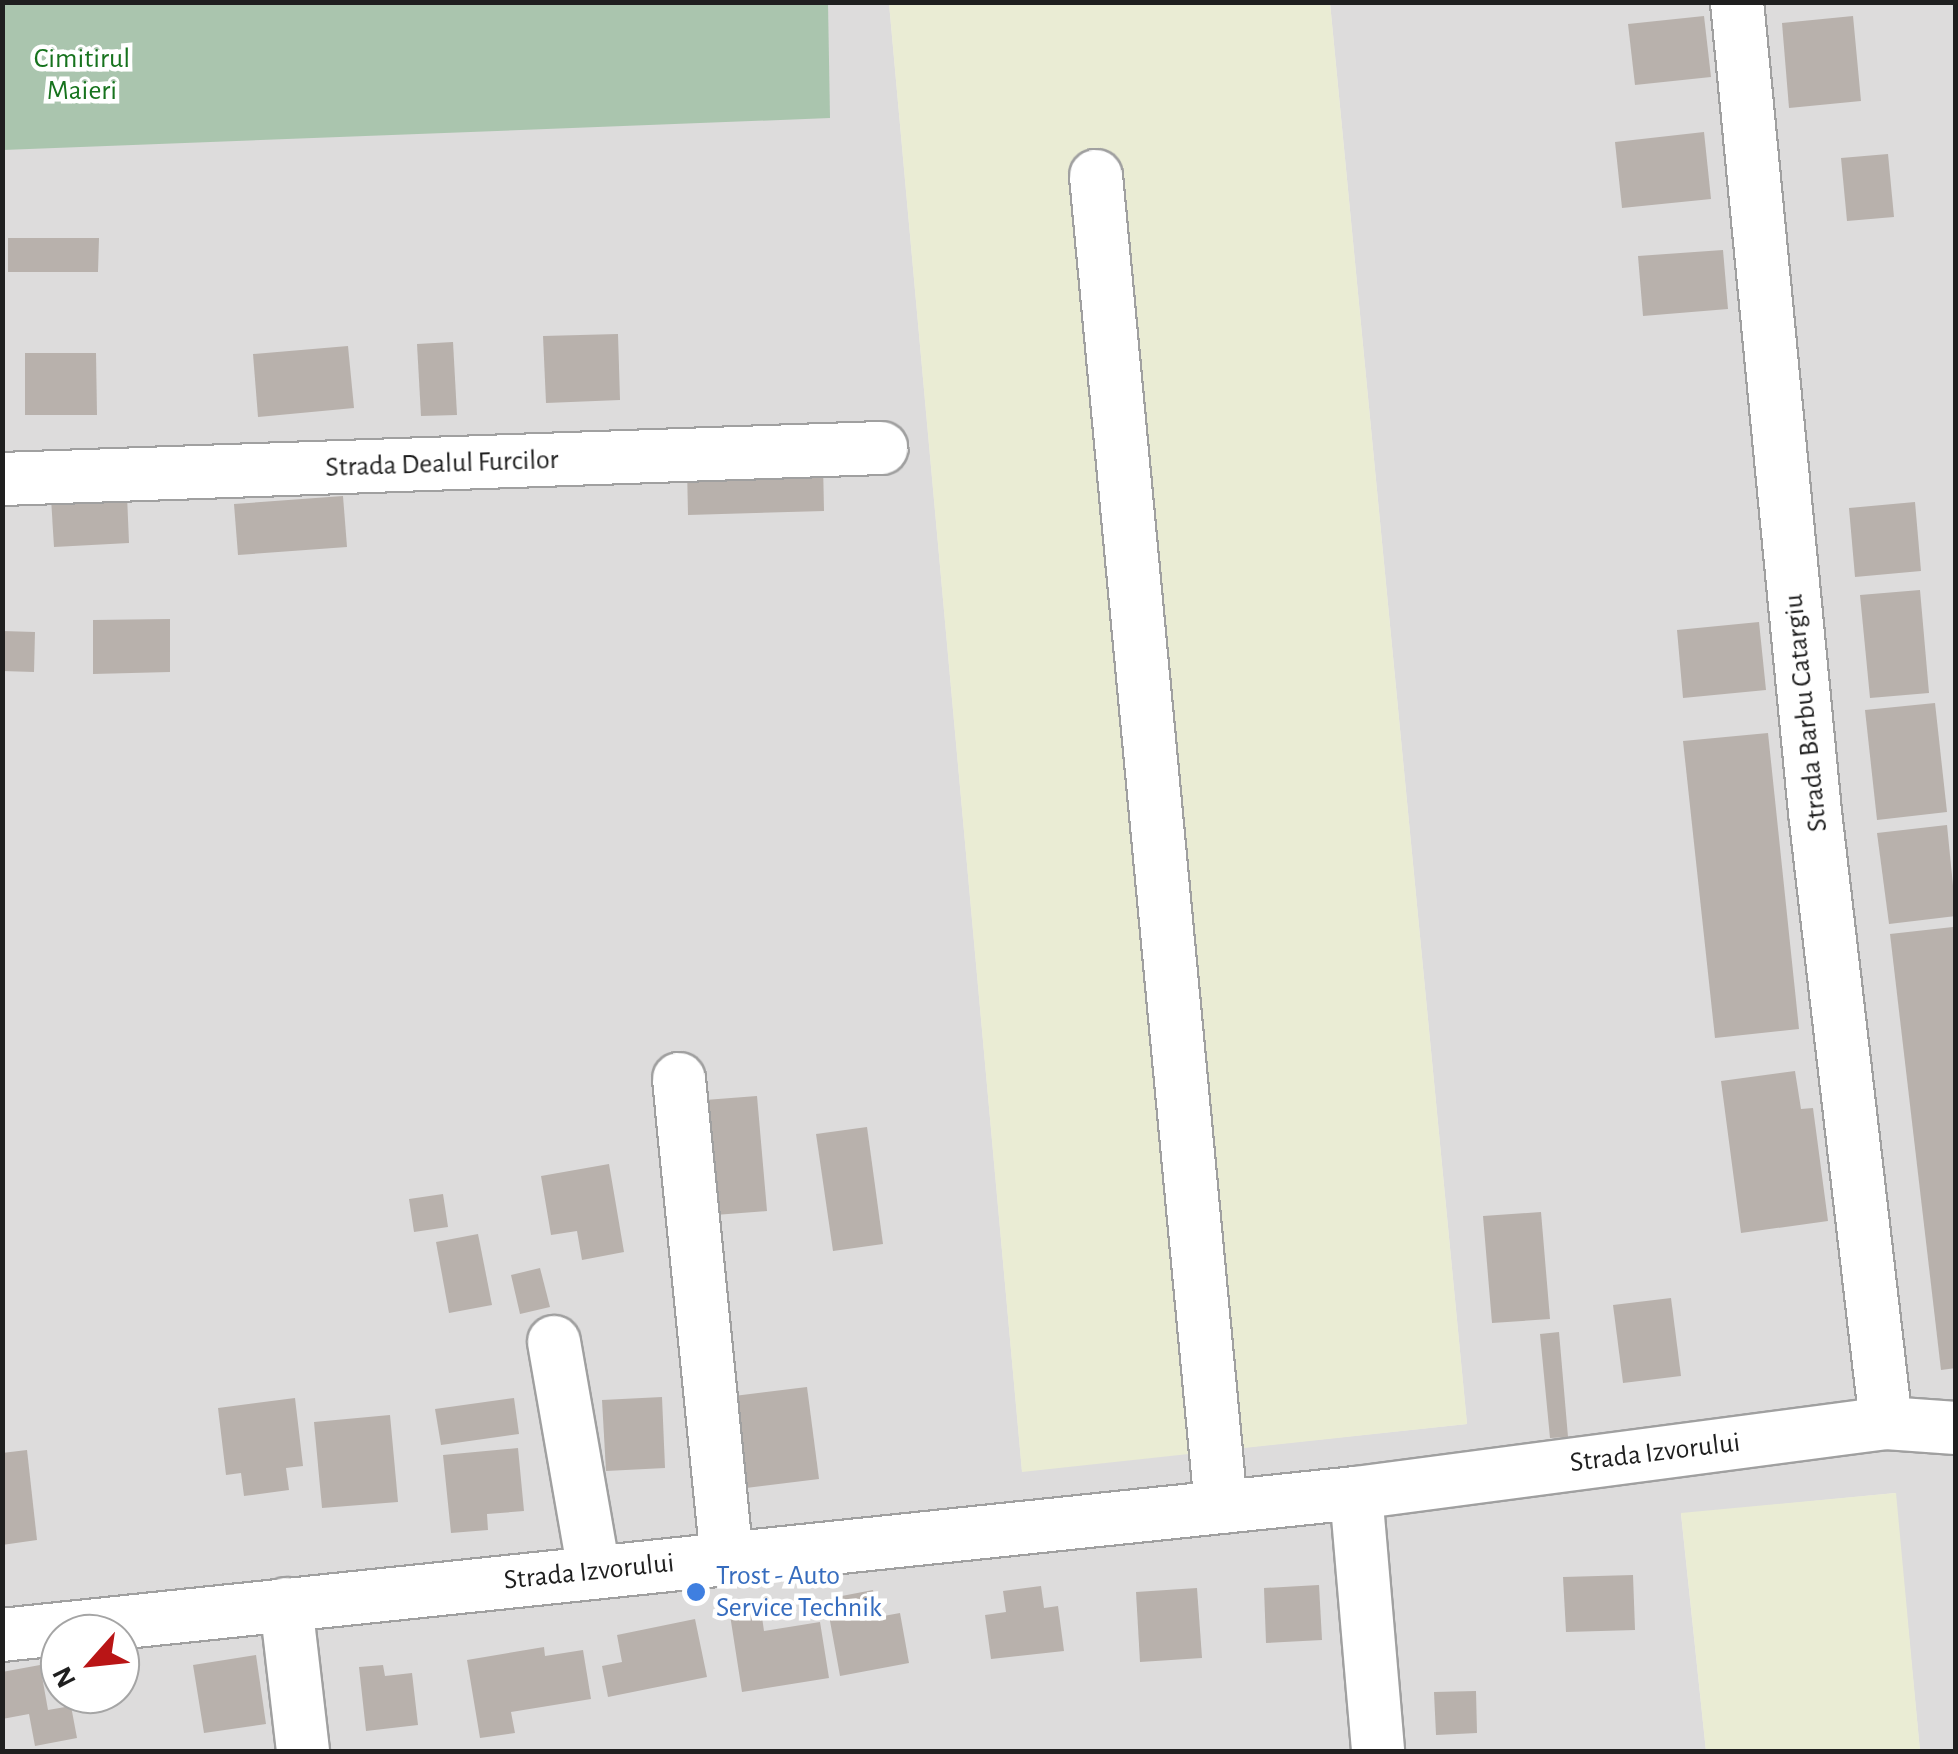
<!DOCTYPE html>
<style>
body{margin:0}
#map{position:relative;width:1958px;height:1754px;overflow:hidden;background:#efece6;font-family:"Alegreya Sans",sans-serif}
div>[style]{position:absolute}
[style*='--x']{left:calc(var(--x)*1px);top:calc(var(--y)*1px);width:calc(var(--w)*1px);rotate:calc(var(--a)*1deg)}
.residential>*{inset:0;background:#dddcdc}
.farmland>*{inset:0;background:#eaecd4}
.cemetery>*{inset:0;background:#aac5ae}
.building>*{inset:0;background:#b8b1ac}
.roads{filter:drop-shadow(2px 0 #a0a0a0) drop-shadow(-2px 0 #a0a0a0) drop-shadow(0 2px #a0a0a0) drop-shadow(0 -2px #a0a0a0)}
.minor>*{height:52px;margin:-26px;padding:0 26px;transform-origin:26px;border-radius:26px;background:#fff}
.dots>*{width:28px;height:28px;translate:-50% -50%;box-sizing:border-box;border:5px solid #fff;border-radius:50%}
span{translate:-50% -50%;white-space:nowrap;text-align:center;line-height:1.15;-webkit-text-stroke:9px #fff;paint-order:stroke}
.park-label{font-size:28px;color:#17731e}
.street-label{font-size:28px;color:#1f1f1f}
.shop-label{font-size:28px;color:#366cbe}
.left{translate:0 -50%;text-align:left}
.frame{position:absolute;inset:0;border:5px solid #1f1f1f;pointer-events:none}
.north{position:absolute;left:40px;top:1614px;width:100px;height:100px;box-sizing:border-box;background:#fff;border:2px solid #a5a5a5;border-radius:50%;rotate:243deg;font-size:28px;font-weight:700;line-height:40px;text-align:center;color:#1f1f1f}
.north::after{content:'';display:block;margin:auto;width:35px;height:45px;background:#b91516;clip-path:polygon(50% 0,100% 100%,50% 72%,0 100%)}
</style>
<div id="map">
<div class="residential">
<i style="clip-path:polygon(evenodd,3px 3px,889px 3px,1022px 1471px,1467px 1424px,1330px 3px,1955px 3px,1955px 1751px,1920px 1751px,1895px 1493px,1681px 1514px,1706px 1751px,3px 1752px,3px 3px,60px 1634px,120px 1634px,120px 1694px,60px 1694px,60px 1634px)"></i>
</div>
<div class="farmland">
<i style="clip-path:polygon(889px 3px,1330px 3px,1467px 1424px,1022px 1472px)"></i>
<i style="clip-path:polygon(1896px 1493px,1920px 1751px,1706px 1751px,1681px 1513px)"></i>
</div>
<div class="cemetery">
<i style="clip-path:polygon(2px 3px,828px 3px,830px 118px,3px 150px)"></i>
</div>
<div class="building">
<i style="clip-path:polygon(1704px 16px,1711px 77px,1635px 85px,1628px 24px)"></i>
<i style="clip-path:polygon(1853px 16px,1861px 101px,1789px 108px,1782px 23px)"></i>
<i style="clip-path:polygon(1704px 132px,1711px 199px,1622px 208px,1615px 142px)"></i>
<i style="clip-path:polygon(1888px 154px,1894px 217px,1847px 221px,1841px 158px)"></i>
<i style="clip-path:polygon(8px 238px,99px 238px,98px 272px,8px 272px)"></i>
<i style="clip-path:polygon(1723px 250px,1728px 309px,1643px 316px,1638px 256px)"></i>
<i style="clip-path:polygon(618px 334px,620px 400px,546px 403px,543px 336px)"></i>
<i style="clip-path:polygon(453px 342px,457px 415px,421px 416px,417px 344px)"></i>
<i style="clip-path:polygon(348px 346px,354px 408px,258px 417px,253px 354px)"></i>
<i style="clip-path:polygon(25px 353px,96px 353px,97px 415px,25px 415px)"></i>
<i style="clip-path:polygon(823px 463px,824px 511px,688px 515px,687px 467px)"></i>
<i style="clip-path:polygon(127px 495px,129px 543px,54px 547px,51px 498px)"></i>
<i style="clip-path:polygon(343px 496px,347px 547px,238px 555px,234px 504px)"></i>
<i style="clip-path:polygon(1915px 502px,1921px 571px,1855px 577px,1849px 508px)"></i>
<i style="clip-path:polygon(1920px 590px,1929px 693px,1870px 698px,1860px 595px)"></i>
<i style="clip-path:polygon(170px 619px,170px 672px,93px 674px,93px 620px)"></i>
<i style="clip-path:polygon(1759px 622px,1766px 690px,1683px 698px,1677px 630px)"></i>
<i style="clip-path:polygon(2px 631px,35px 632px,34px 672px,2px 671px)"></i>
<i style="clip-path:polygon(1935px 703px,1947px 812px,1877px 820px,1865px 710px)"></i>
<i style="clip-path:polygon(1768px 733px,1799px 1029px,1715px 1038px,1683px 741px)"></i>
<i style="clip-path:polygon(1947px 825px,1956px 916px,1889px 924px,1877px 833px)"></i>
<i style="clip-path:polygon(1953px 927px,1956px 1368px,1941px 1370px,1890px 934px)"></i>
<i style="clip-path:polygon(1795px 1071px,1801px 1109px,1813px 1108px,1828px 1221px,1741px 1233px,1721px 1081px)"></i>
<i style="clip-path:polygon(757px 1096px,767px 1211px,715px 1215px,705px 1100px)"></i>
<i style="clip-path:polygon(867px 1127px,883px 1244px,833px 1251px,816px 1134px)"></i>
<i style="clip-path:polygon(609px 1164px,624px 1252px,582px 1260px,577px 1231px,551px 1235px,541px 1176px)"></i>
<i style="clip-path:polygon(443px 1194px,448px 1227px,414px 1232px,409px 1199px)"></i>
<i style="clip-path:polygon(1541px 1212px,1550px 1319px,1492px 1323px,1483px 1216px)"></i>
<i style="clip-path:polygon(478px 1234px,492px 1305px,449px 1313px,436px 1242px)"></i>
<i style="clip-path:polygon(540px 1268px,550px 1307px,520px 1314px,511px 1275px)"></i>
<i style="clip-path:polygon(1671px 1298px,1681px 1376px,1623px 1383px,1613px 1305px)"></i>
<i style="clip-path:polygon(1559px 1332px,1568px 1437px,1550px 1438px,1540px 1334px)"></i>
<i style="clip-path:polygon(807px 1387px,819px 1479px,746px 1488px,734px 1396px)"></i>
<i style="clip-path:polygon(662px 1397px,665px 1468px,606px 1471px,602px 1400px)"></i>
<i style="clip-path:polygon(295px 1398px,303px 1466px,286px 1468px,289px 1490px,244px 1496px,241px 1473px,226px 1475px,218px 1408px)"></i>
<i style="clip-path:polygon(514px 1398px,519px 1434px,441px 1445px,435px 1409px)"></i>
<i style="clip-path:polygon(390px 1415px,398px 1502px,322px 1508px,314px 1422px)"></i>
<i style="clip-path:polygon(518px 1448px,524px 1511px,487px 1514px,488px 1530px,451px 1533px,443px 1455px)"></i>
<i style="clip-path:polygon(27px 1450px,37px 1540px,2px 1545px,2px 1453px)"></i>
<i style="clip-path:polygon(1633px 1575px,1635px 1630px,1566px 1632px,1563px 1577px)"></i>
<i style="clip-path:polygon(1319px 1585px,1322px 1640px,1266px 1643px,1264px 1588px)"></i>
<i style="clip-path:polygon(1041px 1586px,1044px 1608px,1058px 1606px,1064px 1651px,991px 1659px,985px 1615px,1006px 1612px,1003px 1591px)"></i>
<i style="clip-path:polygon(1197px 1588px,1202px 1658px,1140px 1662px,1136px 1592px)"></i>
<i style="clip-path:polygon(873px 1590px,878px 1617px,900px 1613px,909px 1663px,840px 1676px,826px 1599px)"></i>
<i style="clip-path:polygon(761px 1610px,764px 1631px,820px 1622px,829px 1678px,742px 1692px,730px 1615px)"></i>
<i style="clip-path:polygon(695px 1619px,707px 1677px,608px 1697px,602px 1666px,622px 1662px,617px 1635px)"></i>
<i style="clip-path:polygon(544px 1647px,545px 1656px,583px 1650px,591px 1699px,511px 1712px,515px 1733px,480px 1738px,467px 1660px)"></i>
<i style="clip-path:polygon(256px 1655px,266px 1724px,204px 1733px,193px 1665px)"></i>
<i style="clip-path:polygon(60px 1664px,60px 1696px,58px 1696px,52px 1665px)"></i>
<i style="clip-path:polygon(40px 1665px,48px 1710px,71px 1706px,77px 1738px,35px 1746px,29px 1714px,2px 1719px,2px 1672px)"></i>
<i style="clip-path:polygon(383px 1665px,385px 1676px,412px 1673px,418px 1725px,366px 1731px,359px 1667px)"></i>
<i style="clip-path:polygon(1476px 1691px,1477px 1733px,1436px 1735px,1434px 1692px)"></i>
</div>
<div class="roads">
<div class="minor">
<i style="--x:1737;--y:2;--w:814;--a:84.5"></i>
<i style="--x:1815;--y:812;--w:615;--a:83.37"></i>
<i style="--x:1096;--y:176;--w:1337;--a:84.63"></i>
<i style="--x:2;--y:479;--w:880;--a:-2.02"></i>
<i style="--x:679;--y:1079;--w:481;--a:84.3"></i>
<i style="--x:554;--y:1342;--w:233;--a:80.1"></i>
<i style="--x:1356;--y:1493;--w:260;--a:85.1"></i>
<i style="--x:286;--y:1604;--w:149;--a:83.4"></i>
<i style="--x:2;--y:1635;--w:1361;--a:-5.99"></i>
<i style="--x:1356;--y:1493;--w:535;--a:-7.52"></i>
<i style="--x:1886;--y:1423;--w:70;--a:4.1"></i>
</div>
</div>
<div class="dots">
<i style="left:696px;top:1592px;background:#3f7fe0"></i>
</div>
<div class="park-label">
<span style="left:82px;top:75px">Cimitirul<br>Maieri</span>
</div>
<div class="street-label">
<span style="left:442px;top:464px;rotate:-2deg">Strada Dealul Furcilor</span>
<span style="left:1806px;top:713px;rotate:-96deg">Strada Barbu Catargiu</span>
<span style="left:1655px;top:1453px;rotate:-7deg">Strada Izvorului</span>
<span style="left:589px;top:1572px;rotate:-6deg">Strada Izvorului</span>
</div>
<div class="shop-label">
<span class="left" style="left:716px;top:1592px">Trost - Auto<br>Service Technik</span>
</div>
<div class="frame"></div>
<div class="north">N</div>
</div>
